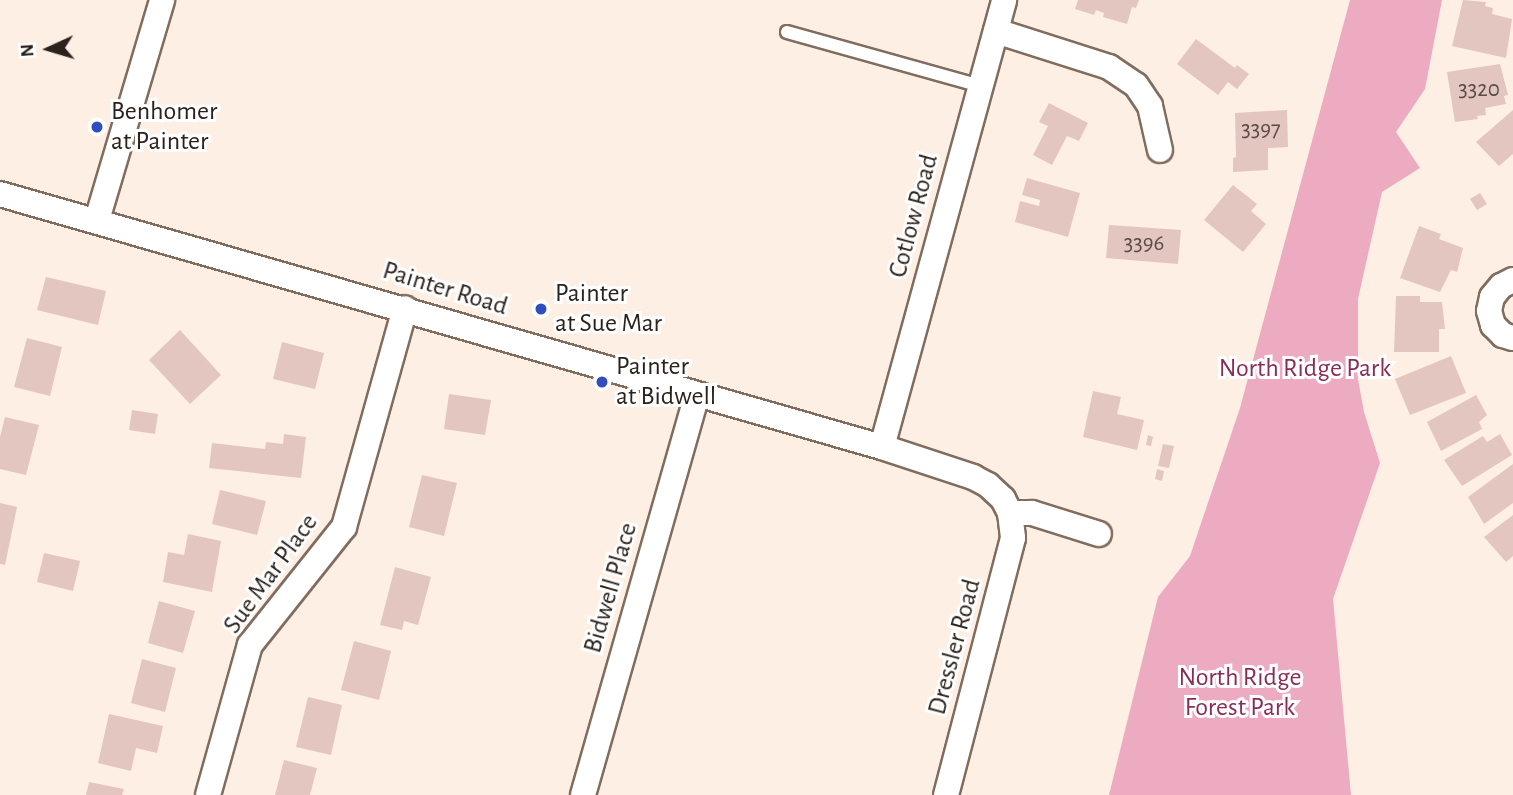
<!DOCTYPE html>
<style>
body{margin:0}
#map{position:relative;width:1513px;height:795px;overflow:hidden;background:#fdefe4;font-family:"Alegreya Sans",sans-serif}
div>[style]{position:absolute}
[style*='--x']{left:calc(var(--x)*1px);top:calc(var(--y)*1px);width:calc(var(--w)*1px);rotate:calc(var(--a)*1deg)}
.green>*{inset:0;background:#ecabc0}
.building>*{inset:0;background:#e4c6c1}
.roads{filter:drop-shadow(2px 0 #816d5e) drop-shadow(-2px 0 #816d5e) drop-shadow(0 2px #816d5e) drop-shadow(0 -2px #816d5e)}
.service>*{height:12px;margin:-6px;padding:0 6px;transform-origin:6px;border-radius:6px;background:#fff}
.minor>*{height:24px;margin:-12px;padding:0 12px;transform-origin:12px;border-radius:12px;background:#fff}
.dots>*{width:19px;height:19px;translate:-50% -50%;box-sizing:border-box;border:4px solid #fff;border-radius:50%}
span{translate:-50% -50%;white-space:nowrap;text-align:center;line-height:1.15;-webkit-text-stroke:6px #fff;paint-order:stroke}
.number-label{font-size:23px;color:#594b45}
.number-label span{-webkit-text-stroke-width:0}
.poi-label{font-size:26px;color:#2b221c}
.left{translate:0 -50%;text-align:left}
.street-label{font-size:26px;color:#2b221c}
.park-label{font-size:26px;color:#8b2c53}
.north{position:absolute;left:14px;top:14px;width:70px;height:70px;-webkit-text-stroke:5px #fff;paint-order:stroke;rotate:266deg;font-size:19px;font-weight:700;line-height:28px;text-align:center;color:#2b221c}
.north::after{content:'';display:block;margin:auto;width:24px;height:32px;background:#2b221c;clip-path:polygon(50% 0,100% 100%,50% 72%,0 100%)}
</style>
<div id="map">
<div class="green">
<i style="clip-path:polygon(1350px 0,1442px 0,1425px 89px,1396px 132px,1420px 168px,1382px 192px,1358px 299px,1358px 379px,1364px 412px,1380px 463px,1333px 599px,1351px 795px,1109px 795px,1158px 597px,1190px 556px,1240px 408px)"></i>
</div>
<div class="building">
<i style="clip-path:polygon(1078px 0,1139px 0,1136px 8px,1132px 7px,1127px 24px,1103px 17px,1104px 13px,1096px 10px,1094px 15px,1075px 9px)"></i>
<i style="clip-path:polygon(1463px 0,1486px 2px,1485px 6px,1493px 8px,1492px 14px,1512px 19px,1506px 58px,1452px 46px)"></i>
<i style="clip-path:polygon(1196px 39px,1235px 68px,1237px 65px,1249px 74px,1237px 89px,1228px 82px,1218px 95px,1177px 64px)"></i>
<i style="clip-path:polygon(1500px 64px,1508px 95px,1504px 96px,1506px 104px,1485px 108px,1486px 115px,1477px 116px,1478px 119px,1455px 122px,1447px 72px)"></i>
<i style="clip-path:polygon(1049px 103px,1088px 123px,1079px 141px,1067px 136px,1052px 165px,1033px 155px,1048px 126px,1039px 122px)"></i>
<i style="clip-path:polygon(1287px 110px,1288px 147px,1268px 148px,1268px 170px,1233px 172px,1233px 158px,1236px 157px,1235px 113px)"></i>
<i style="clip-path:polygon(1513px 110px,1513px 154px,1499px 166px,1476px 142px)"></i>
<i style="clip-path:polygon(1027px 178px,1080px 193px,1068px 237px,1015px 222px,1020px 201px,1039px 206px,1040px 200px,1022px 195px)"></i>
<i style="clip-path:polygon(1233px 185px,1257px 204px,1251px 211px,1266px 224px,1243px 252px,1204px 220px)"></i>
<i style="clip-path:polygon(1480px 193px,1487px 204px,1477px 210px,1470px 199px)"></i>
<i style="clip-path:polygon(1109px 225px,1181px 230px,1178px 264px,1106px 258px)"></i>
<i style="clip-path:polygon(1419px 226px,1441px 234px,1439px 239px,1463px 248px,1457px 272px,1451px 270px,1440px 292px,1400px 278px)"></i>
<i style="clip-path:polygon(46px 277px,106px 291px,98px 325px,37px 310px)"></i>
<i style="clip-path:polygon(1396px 296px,1420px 296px,1420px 302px,1442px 302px,1445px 329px,1439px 329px,1439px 352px,1394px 352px)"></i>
<i style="clip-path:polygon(180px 330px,221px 375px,190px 404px,149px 360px)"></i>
<i style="clip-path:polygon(27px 338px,62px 347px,50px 396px,14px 387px)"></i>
<i style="clip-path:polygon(282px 342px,324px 353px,315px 389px,273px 379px)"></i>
<i style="clip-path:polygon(1451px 356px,1466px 393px,1410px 415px,1395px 379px)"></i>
<i style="clip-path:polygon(1093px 391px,1121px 397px,1117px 414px,1144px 420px,1137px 450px,1083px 437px)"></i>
<i style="clip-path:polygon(449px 394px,491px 400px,485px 435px,444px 429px)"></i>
<i style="clip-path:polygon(1476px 395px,1487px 415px,1479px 422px,1482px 429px,1441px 451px,1427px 422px)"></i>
<i style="clip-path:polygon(132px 410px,158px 414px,155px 434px,129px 430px)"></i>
<i style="clip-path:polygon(5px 417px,39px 425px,26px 475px,0 469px,0 437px)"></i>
<i style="clip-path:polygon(284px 434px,306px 437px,301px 478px,209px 468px,212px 443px,265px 449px,266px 442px,283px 444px)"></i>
<i style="clip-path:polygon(1500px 434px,1512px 455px,1462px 486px,1444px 460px,1483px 436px,1487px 442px)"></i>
<i style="clip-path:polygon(1148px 435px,1153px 437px,1151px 446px,1146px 445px)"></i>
<i style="clip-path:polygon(1163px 444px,1174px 446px,1169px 468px,1158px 466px)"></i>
<i style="clip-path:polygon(1513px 464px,1513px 503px,1484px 524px,1468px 497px)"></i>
<i style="clip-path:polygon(1157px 469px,1164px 471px,1162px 481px,1155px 479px)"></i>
<i style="clip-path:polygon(422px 475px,457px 483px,444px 536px,409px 527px)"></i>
<i style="clip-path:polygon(220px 490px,266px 501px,257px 535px,212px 524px)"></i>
<i style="clip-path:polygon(0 503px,17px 507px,5px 565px,0 564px)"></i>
<i style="clip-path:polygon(1513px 515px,1513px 556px,1506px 562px,1484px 537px)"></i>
<i style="clip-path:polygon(188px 534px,221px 541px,212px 592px,163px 582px,168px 552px,184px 555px)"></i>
<i style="clip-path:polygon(44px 553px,80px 561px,73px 591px,37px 582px)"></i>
<i style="clip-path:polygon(395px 567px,431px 577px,418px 625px,404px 621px,402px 630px,380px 625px)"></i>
<i style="clip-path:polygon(159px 601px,195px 611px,183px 653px,148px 643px)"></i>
<i style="clip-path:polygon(354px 641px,391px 651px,379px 700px,341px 690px)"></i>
<i style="clip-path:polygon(142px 659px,176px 668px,165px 712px,131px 703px)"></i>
<i style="clip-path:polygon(308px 697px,342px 705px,331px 755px,296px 747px)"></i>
<i style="clip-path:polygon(109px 714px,163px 726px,157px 753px,136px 748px,131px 771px,98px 763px)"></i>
<i style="clip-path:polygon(284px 760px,317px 768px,310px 795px,275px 795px)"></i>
<i style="clip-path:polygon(89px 782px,124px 789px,122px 795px,86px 795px)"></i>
</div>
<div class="roads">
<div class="service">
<i style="--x:787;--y:32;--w:200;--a:15.6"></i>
</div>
<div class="minor">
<i style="--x:996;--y:31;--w:119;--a:17.7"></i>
<i style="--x:1109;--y:67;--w:32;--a:34"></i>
<i style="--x:1136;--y:85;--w:25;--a:56"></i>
<i style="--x:1150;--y:106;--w:45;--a:77.2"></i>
<i style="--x:0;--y:194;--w:918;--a:16.01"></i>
<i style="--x:882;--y:447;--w:96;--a:18.2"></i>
<i style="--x:973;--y:477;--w:17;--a:28"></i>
<i style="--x:988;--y:485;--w:21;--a:43"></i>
<i style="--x:1003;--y:499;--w:16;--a:63"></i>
<i style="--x:1010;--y:513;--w:25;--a:83"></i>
<i style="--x:1013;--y:538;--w:266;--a:104.6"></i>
<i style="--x:97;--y:220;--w:229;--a:-73.5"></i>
<i style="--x:1513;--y:280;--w:13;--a:153"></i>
<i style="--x:1501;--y:286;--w:14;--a:129"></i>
<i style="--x:1492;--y:297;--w:14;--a:102"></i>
<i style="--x:1489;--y:311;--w:15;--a:74"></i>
<i style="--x:1493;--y:325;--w:14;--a:45"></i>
<i style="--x:1503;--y:335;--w:10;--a:17"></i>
<i style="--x:882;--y:447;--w:463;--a:-74.7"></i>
<i style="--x:1010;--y:513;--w:22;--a:0"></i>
<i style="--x:1032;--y:513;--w:70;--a:17.4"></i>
<i style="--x:208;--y:795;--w:156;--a:-74.4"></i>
<i style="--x:250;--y:645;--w:151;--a:-51.5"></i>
<i style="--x:344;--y:527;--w:227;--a:-74.4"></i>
<i style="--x:583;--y:795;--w:415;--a:-74.1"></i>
</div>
</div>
<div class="dots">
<i style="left:97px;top:127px;background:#314dbe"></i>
<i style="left:541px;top:309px;background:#314dbe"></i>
<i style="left:602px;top:382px;background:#314dbe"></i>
</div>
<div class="number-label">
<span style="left:1479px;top:90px">3320</span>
<span style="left:1261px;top:130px">3397</span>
<span style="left:1144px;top:244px">3396</span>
</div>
<div class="poi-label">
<span class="left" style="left:111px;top:127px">Benhomer<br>at Painter</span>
<span class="left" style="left:555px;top:309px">Painter<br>at Sue Mar</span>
<span class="left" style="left:616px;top:382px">Painter<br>at Bidwell</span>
</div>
<div class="street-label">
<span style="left:914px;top:216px;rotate:-75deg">Cotlow Road</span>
<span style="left:445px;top:289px;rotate:17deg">Painter Road</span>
<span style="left:271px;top:574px;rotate:-54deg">Sue Mar Place</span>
<span style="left:611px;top:588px;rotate:-74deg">Bidwell Place</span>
<span style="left:955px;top:647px;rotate:-75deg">Dressler Road</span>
</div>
<div class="park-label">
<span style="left:1305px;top:369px">North Ridge Park</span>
<span style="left:1240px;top:693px">North Ridge<br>Forest Park</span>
</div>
<div class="north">N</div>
</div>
